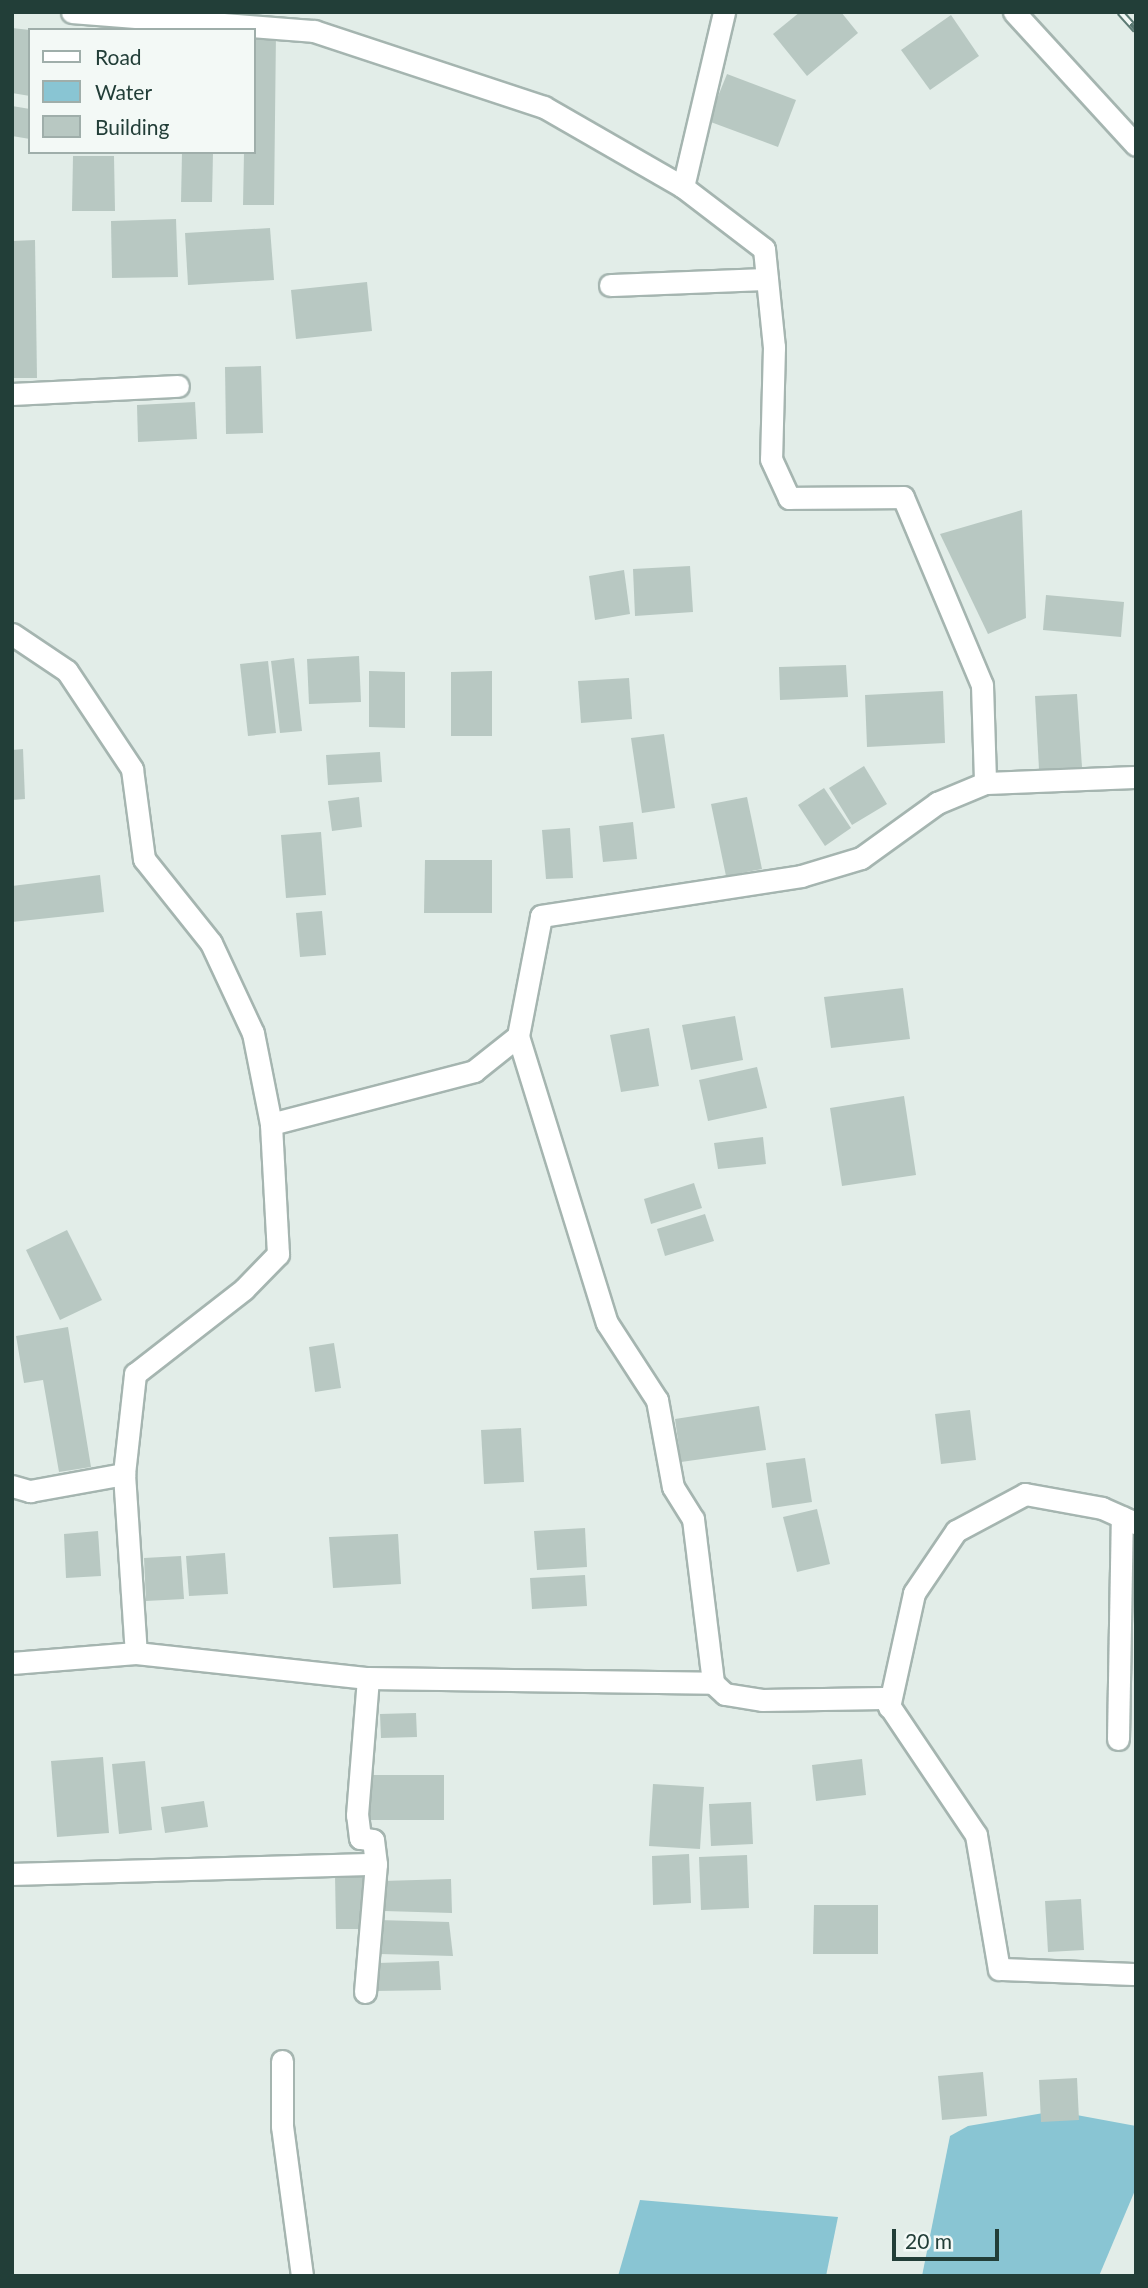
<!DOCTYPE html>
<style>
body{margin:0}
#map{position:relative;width:1148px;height:2288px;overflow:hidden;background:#e2ede8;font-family:Lato,sans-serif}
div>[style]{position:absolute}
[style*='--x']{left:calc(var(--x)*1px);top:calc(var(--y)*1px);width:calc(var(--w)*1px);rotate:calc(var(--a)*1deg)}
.water>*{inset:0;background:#89c5d3}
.building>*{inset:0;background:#b8c8c2}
.roads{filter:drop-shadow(2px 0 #a5b5b0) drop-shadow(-2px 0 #a5b5b0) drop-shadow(0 2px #a5b5b0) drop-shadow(0 -2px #a5b5b0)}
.street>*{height:21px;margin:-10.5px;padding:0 10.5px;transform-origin:10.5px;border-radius:10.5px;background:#fff}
.rail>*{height:8px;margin-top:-4px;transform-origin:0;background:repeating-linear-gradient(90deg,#f3f9f6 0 16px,#5c7a73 0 32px);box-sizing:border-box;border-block:2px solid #5c7a73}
span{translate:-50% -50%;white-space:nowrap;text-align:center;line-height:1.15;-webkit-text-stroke:5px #f3f9f6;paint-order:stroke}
.frame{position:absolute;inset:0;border:14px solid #223e38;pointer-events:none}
.legend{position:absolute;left:28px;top:28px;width:228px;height:126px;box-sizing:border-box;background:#f3f9f6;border:2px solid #9faeaa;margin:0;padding:9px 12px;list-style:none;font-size:21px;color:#223e38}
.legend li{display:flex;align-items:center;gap:14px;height:35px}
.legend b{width:35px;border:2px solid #9faeaa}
.scale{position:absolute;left:892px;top:2229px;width:107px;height:32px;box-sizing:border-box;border:4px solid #223e38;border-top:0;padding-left:9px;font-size:21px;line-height:24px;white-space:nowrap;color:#223e38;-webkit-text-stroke:5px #f3f9f6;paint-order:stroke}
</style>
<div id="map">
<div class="water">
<i style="clip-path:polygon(1055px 2111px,1136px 2126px,1136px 2188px,1099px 2276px,922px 2276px,950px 2136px,968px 2126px)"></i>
<i style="clip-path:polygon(640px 2200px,838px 2217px,826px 2276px,618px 2276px)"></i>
</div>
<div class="building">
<i style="clip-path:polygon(800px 12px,841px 12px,858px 33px,807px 76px,773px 34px)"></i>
<i style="clip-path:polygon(951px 15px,979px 56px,930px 90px,901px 50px)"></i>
<i style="clip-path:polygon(12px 28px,30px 30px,30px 96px,12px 93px)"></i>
<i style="clip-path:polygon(254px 32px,276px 32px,274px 205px,243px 205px,244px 152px,254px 152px)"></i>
<i style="clip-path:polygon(727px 74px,796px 100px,778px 147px,708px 121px)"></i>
<i style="clip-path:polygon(12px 106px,30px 109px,30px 139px,12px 136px)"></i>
<i style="clip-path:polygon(182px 152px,213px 152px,212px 202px,181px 202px)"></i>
<i style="clip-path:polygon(73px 156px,114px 156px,115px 211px,72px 211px)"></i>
<i style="clip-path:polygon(176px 219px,178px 277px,112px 278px,111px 221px)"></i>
<i style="clip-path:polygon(270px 228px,274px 280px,188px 285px,185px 233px)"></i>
<i style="clip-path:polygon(35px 240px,37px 378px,12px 378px,12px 241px)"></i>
<i style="clip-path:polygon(367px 282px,372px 331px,296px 339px,291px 290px)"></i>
<i style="clip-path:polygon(261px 366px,263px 433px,226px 434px,225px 367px)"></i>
<i style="clip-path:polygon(195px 402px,197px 439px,138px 442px,137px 405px)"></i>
<i style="clip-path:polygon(1022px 510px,1026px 618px,988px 634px,940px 534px)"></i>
<i style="clip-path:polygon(690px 566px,693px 612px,635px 616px,633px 569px)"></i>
<i style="clip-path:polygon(624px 570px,630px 614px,595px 620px,589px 576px)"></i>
<i style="clip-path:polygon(1046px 595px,1124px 602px,1121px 637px,1043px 630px)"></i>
<i style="clip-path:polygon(359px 656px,361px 702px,309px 704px,307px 659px)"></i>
<i style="clip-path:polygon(294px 658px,302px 731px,280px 733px,271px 661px)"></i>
<i style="clip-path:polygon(268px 661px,276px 733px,248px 736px,240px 664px)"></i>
<i style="clip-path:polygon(846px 665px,848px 697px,780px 700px,779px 667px)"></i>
<i style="clip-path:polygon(369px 671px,405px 672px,405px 728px,369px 727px)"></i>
<i style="clip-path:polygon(492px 671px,492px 736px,451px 736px,451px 672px)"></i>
<i style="clip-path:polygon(629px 678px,632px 719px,581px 723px,578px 681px)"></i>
<i style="clip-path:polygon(943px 691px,945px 743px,867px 747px,865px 695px)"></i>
<i style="clip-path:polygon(1077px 694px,1082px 767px,1039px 769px,1035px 696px)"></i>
<i style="clip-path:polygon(664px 734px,675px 808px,642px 813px,631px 738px)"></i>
<i style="clip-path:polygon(23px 749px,25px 799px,12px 800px,12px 750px)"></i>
<i style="clip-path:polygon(380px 752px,382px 782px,328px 785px,326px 755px)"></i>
<i style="clip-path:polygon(864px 766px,887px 804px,852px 825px,829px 788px)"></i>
<i style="clip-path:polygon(824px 788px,851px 828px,825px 846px,798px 805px)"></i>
<i style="clip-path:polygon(359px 797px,362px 827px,332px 831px,328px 801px)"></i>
<i style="clip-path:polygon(747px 797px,762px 869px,726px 876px,711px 804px)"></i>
<i style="clip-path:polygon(633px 822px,637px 859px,603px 862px,599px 826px)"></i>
<i style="clip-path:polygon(570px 828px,573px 878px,546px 879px,542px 830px)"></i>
<i style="clip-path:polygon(321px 832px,326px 895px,286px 898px,281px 835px)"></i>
<i style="clip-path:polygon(425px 860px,492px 860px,492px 913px,424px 913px)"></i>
<i style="clip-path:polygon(100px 875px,104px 912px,12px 922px,12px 886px)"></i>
<i style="clip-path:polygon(322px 911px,326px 955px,300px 957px,296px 913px)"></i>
<i style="clip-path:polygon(903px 988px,910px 1039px,831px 1048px,824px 997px)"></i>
<i style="clip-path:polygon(735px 1016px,743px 1060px,691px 1070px,682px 1025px)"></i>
<i style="clip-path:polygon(649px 1028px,659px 1086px,621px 1092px,610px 1035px)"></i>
<i style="clip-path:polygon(757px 1067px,767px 1108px,708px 1121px,699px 1080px)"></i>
<i style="clip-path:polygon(904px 1096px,916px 1175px,842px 1186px,830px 1108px)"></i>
<i style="clip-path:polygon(763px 1137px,766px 1164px,718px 1169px,714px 1143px)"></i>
<i style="clip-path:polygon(694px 1183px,702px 1208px,651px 1224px,644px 1199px)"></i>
<i style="clip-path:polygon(705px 1214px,714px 1241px,665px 1256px,657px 1229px)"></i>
<i style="clip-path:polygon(67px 1230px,102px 1300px,60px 1320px,26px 1250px)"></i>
<i style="clip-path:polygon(68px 1327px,91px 1467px,59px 1472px,43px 1380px,24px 1383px,16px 1336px)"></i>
<i style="clip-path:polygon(334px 1343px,341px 1388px,315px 1392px,309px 1347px)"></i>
<i style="clip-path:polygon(759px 1406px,766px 1450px,681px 1462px,675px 1419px)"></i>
<i style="clip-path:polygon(970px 1410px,976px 1460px,941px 1464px,935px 1414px)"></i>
<i style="clip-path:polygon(521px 1428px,524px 1482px,484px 1484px,481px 1430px)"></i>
<i style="clip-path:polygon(805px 1458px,812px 1502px,772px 1508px,766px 1463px)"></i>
<i style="clip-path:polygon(817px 1509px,830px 1564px,797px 1572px,783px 1517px)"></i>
<i style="clip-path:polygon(585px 1528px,587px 1567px,537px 1570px,534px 1531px)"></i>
<i style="clip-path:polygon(98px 1531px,101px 1576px,66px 1578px,64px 1534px)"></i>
<i style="clip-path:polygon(398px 1534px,401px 1584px,333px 1588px,329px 1537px)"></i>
<i style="clip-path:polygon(225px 1553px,228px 1594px,189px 1596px,186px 1556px)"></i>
<i style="clip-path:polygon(181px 1556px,184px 1599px,146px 1601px,144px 1558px)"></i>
<i style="clip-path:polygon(585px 1575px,587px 1606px,532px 1609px,530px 1578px)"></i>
<i style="clip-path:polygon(416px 1713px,417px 1737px,381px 1738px,380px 1714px)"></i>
<i style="clip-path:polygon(103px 1757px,109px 1833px,57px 1837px,51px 1761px)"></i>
<i style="clip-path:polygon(862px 1759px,866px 1795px,816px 1801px,812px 1765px)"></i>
<i style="clip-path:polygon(145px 1761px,152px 1830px,119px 1834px,112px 1764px)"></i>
<i style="clip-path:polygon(367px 1775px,444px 1775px,444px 1820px,366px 1820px)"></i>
<i style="clip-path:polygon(653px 1784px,704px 1787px,700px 1849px,649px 1846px)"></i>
<i style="clip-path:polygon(204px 1801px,208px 1827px,165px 1833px,161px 1807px)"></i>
<i style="clip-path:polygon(751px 1802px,753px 1844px,711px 1846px,709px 1804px)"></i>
<i style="clip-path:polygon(689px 1854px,691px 1903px,653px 1905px,652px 1856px)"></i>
<i style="clip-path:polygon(747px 1855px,749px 1908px,701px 1910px,699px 1857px)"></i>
<i style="clip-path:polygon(363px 1874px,362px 1929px,336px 1929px,335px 1875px)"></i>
<i style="clip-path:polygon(451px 1879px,452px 1913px,384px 1911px,382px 1881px)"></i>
<i style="clip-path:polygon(1081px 1899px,1084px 1950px,1048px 1952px,1045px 1901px)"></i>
<i style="clip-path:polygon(814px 1905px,878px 1905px,878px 1954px,813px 1954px)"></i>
<i style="clip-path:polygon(378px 1920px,449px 1922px,453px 1956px,380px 1954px)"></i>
<i style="clip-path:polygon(439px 1961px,441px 1990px,375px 1991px,378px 1963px)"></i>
<i style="clip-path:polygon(983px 2072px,987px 2116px,942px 2120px,938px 2076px)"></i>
<i style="clip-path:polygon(1077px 2078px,1079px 2120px,1041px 2122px,1039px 2080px)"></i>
</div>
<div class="roads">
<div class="street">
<i style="--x:72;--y:12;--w:243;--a:4.5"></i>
<i style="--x:314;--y:31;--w:242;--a:18.3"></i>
<i style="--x:544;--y:107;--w:160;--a:29.9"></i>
<i style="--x:683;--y:187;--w:102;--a:37.4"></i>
<i style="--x:764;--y:249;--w:99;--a:84.2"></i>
<i style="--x:774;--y:347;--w:112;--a:91.5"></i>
<i style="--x:771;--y:459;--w:43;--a:65.2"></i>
<i style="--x:789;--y:498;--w:114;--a:-0.5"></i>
<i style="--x:903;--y:497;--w:204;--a:67.2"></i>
<i style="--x:982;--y:685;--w:98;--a:88.2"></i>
<i style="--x:1014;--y:12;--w:180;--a:47.5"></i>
<i style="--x:683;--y:187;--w:180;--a:-76.8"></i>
<i style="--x:610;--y:285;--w:157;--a:-2.2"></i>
<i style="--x:12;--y:394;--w:166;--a:-2.8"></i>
<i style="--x:12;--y:634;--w:66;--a:33.9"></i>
<i style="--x:67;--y:671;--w:118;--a:56.4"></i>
<i style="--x:132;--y:769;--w:91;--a:82.4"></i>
<i style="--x:144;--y:859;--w:107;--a:51.4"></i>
<i style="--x:211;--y:943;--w:99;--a:65"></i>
<i style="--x:253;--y:1033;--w:93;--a:78.8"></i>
<i style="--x:271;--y:1124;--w:210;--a:-14.6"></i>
<i style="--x:474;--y:1071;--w:56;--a:-38.5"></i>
<i style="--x:518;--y:1036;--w:122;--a:-79.1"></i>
<i style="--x:541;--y:916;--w:263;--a:-8.7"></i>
<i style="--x:801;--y:876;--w:63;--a:-16.7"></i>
<i style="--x:861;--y:858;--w:94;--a:-35.9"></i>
<i style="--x:937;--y:803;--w:52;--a:-22.6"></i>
<i style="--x:985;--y:783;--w:151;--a:-2.3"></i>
<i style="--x:518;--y:1036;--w:300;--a:72.8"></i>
<i style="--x:607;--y:1323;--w:92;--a:57"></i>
<i style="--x:657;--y:1400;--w:88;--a:79.6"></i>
<i style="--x:673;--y:1487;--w:38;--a:58"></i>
<i style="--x:693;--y:1519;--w:165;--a:83"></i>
<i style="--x:124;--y:1474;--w:179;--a:86.2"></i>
<i style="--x:12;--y:1486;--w:19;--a:16"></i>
<i style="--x:30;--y:1491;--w:96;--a:-10.3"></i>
<i style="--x:124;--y:1474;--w:101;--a:-83.7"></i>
<i style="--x:135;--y:1374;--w:138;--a:-37.9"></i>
<i style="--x:244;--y:1289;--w:49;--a:-45.8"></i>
<i style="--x:278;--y:1254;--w:130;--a:-93.1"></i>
<i style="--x:12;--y:1663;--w:124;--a:-4.6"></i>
<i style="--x:136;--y:1653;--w:233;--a:6.2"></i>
<i style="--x:368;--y:1678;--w:345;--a:0.8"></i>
<i style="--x:713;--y:1683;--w:16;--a:43"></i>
<i style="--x:725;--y:1694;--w:37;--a:9"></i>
<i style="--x:762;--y:1700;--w:122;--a:-0.9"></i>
<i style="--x:884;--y:1698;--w:165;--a:56.1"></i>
<i style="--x:976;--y:1835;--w:136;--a:80.3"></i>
<i style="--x:999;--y:1969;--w:137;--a:2.1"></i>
<i style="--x:889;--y:1707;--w:117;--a:-77.6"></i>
<i style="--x:914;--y:1593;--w:75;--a:-55.9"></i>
<i style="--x:956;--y:1531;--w:78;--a:-28.2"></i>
<i style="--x:1025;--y:1494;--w:78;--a:10.3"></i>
<i style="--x:1102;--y:1508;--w:37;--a:24"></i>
<i style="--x:1118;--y:1739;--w:222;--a:-89"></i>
<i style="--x:12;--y:1874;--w:364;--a:-1.6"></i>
<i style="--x:365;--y:1992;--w:128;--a:-85.1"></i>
<i style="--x:376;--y:1864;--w:24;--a:-97"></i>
<i style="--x:373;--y:1840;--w:13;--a:-171"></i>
<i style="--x:360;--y:1838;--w:23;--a:-97"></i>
<i style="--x:357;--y:1815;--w:137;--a:-85.4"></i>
<i style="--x:282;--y:2061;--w:65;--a:90"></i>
<i style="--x:282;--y:2126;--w:151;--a:82.4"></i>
</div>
</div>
<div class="rail">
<i style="--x:1120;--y:12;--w:24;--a:48"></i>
</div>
<div class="frame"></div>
<ul class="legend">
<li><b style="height:9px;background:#fff"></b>Road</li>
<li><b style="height:19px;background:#89c5d3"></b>Water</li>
<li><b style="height:19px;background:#b8c8c2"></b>Building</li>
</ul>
<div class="scale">20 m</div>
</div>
